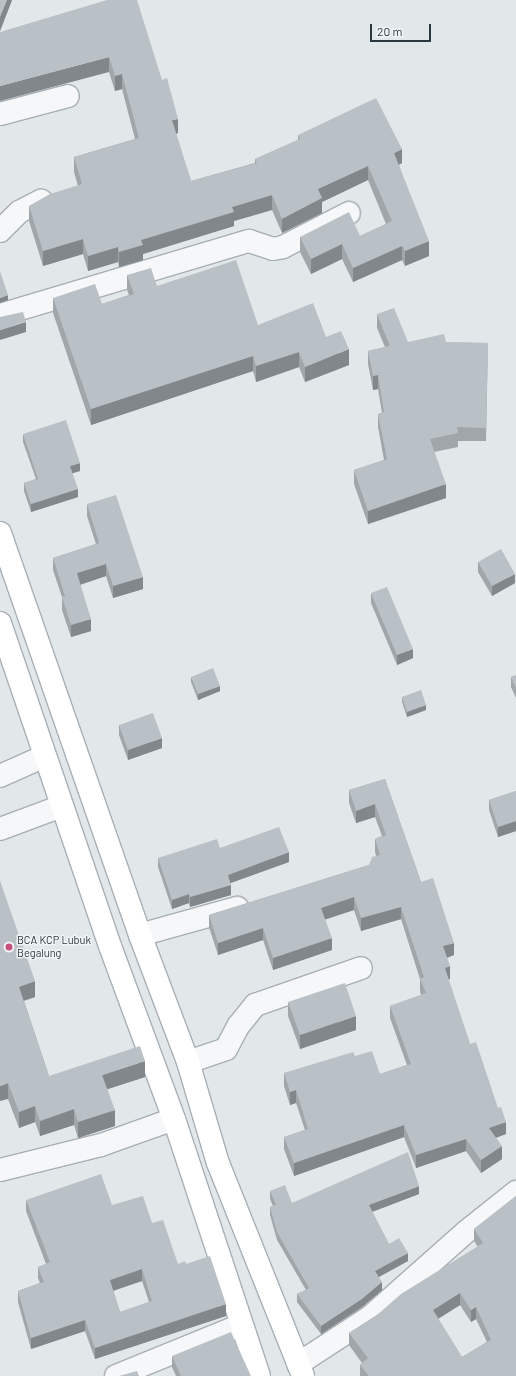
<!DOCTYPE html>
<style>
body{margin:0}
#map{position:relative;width:516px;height:1376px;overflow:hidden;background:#e2e7ea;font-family:Barlow,sans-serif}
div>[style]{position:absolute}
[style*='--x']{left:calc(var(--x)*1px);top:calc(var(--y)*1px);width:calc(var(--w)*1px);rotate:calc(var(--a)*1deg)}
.roads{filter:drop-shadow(1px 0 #a8afb4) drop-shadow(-1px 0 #a8afb4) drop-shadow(0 1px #a8afb4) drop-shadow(0 -1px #a8afb4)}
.minor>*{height:22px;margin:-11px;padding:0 11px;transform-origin:11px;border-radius:11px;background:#f5f7f8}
.highway>*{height:22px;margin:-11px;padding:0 11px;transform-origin:11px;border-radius:11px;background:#fff}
.wall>*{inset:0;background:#a0a6aa}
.shaded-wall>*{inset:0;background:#82878b}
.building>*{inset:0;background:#bac1c6}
.dots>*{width:11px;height:11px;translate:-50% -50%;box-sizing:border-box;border:2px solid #f2f5f7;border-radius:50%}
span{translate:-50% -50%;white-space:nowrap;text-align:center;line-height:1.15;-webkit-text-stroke:3px #f2f5f7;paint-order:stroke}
.poi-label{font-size:11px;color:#2c3840}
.left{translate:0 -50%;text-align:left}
.scale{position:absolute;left:370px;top:24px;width:61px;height:18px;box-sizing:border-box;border:2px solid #2c3840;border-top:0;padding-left:5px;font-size:12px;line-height:14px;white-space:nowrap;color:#2c3840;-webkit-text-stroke:3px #f2f5f7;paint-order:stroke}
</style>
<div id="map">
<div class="roads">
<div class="minor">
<i style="--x:0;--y:114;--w:70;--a:-14.8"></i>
<i style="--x:0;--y:231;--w:27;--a:-45"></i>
<i style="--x:19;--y:212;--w:25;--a:-27"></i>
<i style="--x:0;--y:315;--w:260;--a:-16.6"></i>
<i style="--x:249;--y:241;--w:25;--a:18"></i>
<i style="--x:273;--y:249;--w:10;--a:-11"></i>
<i style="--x:283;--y:247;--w:74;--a:-27.3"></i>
<i style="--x:0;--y:776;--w:49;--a:-24"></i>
<i style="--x:0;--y:829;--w:66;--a:-20.4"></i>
<i style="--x:140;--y:935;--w:101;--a:-15.6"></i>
<i style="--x:188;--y:1062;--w:40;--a:-18.9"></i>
<i style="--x:226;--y:1049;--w:27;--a:-62"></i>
<i style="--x:239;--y:1025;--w:26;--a:-51"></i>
<i style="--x:255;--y:1005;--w:112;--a:-19.2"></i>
<i style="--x:0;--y:1170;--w:104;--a:-13.9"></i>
<i style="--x:101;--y:1145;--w:77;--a:-19.6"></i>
<i style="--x:298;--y:1364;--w:86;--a:-33.1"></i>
<i style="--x:370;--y:1317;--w:130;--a:-41.6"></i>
<i style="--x:467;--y:1231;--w:63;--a:-38.5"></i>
<i style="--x:116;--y:1376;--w:135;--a:-22.2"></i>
</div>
<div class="highway">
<i style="--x:0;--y:533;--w:426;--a:70.8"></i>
<i style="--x:140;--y:935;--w:136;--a:69.3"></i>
<i style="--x:188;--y:1062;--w:105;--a:73.5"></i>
<i style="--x:218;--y:1163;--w:229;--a:68.2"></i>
<i style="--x:0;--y:623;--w:341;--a:71.2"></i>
<i style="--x:110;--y:946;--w:184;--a:69.7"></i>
<i style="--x:174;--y:1119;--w:271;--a:71.7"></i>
</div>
</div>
<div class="wall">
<i style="clip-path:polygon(0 0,12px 0,0 31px)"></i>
<i style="clip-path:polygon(107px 0,178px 133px,176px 134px,191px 181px,255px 163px,255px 159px,298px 140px,298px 135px,402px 163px,399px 165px,429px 256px,405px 266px,402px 260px,353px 282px,342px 259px,311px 274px,300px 252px,300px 237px,360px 236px,386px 224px,368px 180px,322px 202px,322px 213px,282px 233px,272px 210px,234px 221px,234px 226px,143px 254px,143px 260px,119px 267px,118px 262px,88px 271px,83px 254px,43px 266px,29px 221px,29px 206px,78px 186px,74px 172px,74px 157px,135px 139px,122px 89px,115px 91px,109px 72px)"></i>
<i style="clip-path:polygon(127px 275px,258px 325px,326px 337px,349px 365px,305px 382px,299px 367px,256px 382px,253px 371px,91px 425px,53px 313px,53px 298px,102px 304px,129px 295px,127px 290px)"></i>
<i style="clip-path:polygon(377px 314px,408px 342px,488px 343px,486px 441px,458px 441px,458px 447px,434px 452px,446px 498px,368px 524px,354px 484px,354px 470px,384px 460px,378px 427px,378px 414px,382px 413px,378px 389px,373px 390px,368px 364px,368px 351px,385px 347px,377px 328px)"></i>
<i style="clip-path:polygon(23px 434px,80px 471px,72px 473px,78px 497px,31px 512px,24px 491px,24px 483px,36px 479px,23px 442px)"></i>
<i style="clip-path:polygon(87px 504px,143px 589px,113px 598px,106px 576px,80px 584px,91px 631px,71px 637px,62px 610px,62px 597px,53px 570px,53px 558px,96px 544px,87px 516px)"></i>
<i style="clip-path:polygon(478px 562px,515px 583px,492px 596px,478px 572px)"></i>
<i style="clip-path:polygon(371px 593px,413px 658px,397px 665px,371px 603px)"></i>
<i style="clip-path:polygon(516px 675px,516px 698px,511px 687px,511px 677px)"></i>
<i style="clip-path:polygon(191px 677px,220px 691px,198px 700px,191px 682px)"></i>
<i style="clip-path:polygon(402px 697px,426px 710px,407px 717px,402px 702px)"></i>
<i style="clip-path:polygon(119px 725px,162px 748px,128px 760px,119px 735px)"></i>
<i style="clip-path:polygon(385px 779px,421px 882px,454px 955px,447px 958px,450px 979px,448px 979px,470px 1044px,506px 1134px,496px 1138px,502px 1159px,481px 1173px,466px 1151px,416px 1168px,404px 1137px,294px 1176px,284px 1149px,284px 1137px,305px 1130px,296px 1103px,290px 1105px,284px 1086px,284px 1073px,355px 1056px,380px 1074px,407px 1065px,390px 1018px,390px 1006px,421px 995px,420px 991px,420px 979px,401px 919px,361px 931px,354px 910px,325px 919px,332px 950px,273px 970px,263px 940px,218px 955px,209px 927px,209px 915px,369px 865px,376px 856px,375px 852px,375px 839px,382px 836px,375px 817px,356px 823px,349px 803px,349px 790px)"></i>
<i style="clip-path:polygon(516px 791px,516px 831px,498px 837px,489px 810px,489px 800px)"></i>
<i style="clip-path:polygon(220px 848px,289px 862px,230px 883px,231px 895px,190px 907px,189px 903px,172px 909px,158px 867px,158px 858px)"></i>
<i style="clip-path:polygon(0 881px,35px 997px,24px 1001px,49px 1076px,145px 1077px,107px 1089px,115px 1126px,78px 1138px,74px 1125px,40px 1136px,35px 1122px,19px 1128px,8px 1099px)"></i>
<i style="clip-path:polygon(288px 1002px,356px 1030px,300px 1049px,288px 1016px)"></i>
<i style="clip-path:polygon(270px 1191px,292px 1203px,419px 1194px,372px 1212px,389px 1244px,408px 1261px,379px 1277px,382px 1290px,362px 1307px,321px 1334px,297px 1302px,297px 1294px,306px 1290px,277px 1240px,270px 1215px,270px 1207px,273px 1206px,270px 1199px)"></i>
<i style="clip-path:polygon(evenodd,516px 1196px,516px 1376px,360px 1376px,360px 1365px,362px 1363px,349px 1345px,349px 1333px,377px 1315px,478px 1247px,474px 1241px,474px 1229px,516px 1196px,460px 1305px,471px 1322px,476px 1319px,487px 1342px,462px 1357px,438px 1319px,460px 1305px)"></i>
<i style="clip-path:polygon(evenodd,26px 1200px,112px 1205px,152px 1223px,178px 1264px,186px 1264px,226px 1316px,95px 1359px,85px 1331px,31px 1349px,18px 1302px,18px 1291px,40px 1283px,38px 1278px,38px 1267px,46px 1264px,26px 1211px,26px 1200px,142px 1281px,149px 1302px,120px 1312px,113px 1290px,142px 1281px)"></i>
<i style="clip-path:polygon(172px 1356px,251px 1376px,176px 1376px,172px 1367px)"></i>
</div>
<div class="shaded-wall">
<i style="clip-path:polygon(7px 0,12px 0,0 31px,0 17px)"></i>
<i style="clip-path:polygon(109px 57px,109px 72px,0 101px,0 86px)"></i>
<i style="clip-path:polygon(122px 74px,122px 89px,115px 91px,115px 76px)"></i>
<i style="clip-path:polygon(178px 119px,178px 133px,172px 135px,172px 120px)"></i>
<i style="clip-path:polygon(402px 149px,402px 163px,394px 167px,394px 153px)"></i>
<i style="clip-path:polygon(368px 166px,368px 180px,322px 202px,322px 213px,282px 233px,282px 219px,318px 189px)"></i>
<i style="clip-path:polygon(272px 195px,272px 210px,234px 221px,234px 226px,143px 254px,143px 260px,119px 267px,119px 252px,141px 240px,232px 207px)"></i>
<i style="clip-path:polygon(83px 239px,83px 254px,43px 266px,43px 251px)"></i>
<i style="clip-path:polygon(429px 241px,429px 256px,405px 266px,405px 251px)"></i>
<i style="clip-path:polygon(342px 244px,342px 259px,311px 274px,311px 259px)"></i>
<i style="clip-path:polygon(402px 246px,402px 260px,353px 282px,353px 268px)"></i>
<i style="clip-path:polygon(118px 247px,118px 262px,88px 271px,88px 256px)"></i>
<i style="clip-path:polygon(8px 295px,8px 300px,0 303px,0 298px)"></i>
<i style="clip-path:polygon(26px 322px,26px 332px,0 340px,0 330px)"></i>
<i style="clip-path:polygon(349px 349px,349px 365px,305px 382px,305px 367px)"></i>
<i style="clip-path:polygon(299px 352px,299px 367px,256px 382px,256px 366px)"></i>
<i style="clip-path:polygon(253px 356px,253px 371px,91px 425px,91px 409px)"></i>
<i style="clip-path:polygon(378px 375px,378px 389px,373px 390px,373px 376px)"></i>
<i style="clip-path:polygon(80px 463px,80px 471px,70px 474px,70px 466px)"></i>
<i style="clip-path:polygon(446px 484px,446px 498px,368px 524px,368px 511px)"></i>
<i style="clip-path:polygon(78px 489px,78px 497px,31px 512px,31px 504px)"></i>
<i style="clip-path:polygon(106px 564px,106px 576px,77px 586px,77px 573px)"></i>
<i style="clip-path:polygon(515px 574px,515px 583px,492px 596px,492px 586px)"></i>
<i style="clip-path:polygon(143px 577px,143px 589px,113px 598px,113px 586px)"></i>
<i style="clip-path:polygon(91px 619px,91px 631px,71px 637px,71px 625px)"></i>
<i style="clip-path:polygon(413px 649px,413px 658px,397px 665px,397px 655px)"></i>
<i style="clip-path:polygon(220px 686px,220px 691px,198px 700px,198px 694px)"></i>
<i style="clip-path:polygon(426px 705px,426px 710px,407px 717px,407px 712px)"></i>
<i style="clip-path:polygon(162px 738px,162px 748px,128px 760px,128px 750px)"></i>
<i style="clip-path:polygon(375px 804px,375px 817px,356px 823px,356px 811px)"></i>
<i style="clip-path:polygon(516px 821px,516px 831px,498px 837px,498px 827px)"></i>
<i style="clip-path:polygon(289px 852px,289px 862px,228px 884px,228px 875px)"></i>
<i style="clip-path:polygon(231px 885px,231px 895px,190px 907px,190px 897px)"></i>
<i style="clip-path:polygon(189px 894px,189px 903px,172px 909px,172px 900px)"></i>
<i style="clip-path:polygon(354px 897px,354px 910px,321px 921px,321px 908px)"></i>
<i style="clip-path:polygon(401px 907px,401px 919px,361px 931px,361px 918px)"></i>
<i style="clip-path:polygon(263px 928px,263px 940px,218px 955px,218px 943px)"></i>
<i style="clip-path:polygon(332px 938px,332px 950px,273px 970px,273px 958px)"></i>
<i style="clip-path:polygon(454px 943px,454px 955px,443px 959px,443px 946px)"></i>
<i style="clip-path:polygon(450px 966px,450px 979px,445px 981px,445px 968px)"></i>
<i style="clip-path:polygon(35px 981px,35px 997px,19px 1002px,19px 987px)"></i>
<i style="clip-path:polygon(356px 1016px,356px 1030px,300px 1049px,300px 1035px)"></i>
<i style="clip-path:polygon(145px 1061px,145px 1077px,102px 1091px,102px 1075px)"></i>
<i style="clip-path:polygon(8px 1083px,8px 1099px,0 1101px,0 1086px)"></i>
<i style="clip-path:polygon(296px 1090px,296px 1103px,290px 1105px,290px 1092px)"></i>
<i style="clip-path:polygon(35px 1106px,35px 1122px,19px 1128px,19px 1112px)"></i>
<i style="clip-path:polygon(74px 1109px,74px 1125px,40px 1136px,40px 1121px)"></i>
<i style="clip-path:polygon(115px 1110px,115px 1126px,78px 1138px,78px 1122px)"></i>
<i style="clip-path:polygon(506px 1122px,506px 1134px,489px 1140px,489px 1128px)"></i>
<i style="clip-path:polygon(404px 1125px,404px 1137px,294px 1176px,294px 1163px)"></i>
<i style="clip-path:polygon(466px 1139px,466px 1151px,416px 1168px,416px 1155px)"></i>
<i style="clip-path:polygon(502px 1146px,502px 1159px,481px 1173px,481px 1160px)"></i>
<i style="clip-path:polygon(419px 1186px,419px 1194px,369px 1213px,369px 1205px)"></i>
<i style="clip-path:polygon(408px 1253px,408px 1261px,375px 1279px,375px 1271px)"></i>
<i style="clip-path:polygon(142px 1269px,142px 1281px,110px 1292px,110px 1280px)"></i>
<i style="clip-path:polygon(382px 1282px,382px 1290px,362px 1307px,321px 1334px,321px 1326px)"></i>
<i style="clip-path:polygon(460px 1293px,460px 1305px,433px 1322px,433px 1310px)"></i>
<i style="clip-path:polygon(226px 1304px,226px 1316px,95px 1359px,95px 1348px)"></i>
<i style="clip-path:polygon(476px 1307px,476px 1319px,471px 1322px,471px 1310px)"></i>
<i style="clip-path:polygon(85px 1320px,85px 1331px,31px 1349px,31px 1338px)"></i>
</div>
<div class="building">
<i style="clip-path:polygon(0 0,7px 0,0 17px)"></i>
<i style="clip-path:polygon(107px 0,137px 0,162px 80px,167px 78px,178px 119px,172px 120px,191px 181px,257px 163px,255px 159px,300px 139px,298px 135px,376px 98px,402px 149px,394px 153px,429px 241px,405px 251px,402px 246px,353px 268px,342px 244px,311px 259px,300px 237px,349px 212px,360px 236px,392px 221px,368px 166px,318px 189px,322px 198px,282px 219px,272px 195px,232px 207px,234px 212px,141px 240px,143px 245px,119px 252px,118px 247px,88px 256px,83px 239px,43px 251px,29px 206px,50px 194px,82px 184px,74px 157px,139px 138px,122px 74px,115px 76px,109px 57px,0 86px,0 32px)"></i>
<i style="clip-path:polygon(236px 260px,258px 325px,313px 303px,326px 337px,341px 331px,349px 349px,305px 367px,299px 352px,256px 366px,253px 356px,91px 409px,53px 298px,95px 284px,102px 304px,134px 294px,127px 275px,151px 268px,157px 286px)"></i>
<i style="clip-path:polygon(0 271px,8px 295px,0 298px)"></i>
<i style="clip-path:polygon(394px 308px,408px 342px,444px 334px,446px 342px,488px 343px,486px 428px,457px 427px,458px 433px,430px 439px,446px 484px,368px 511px,354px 470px,387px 459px,378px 414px,384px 412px,378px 375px,373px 376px,368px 351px,390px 346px,377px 314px)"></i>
<i style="clip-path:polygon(23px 312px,26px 322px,0 330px,0 317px)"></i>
<i style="clip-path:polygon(66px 420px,80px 463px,70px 466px,78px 489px,31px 504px,24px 483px,38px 479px,23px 434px)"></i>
<i style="clip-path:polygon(116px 495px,143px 577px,113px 586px,106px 564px,77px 573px,91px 619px,71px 625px,62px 597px,65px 596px,53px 558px,99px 543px,87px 504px)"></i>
<i style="clip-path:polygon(501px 549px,515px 574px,492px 586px,478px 562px)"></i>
<i style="clip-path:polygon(387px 587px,413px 649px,397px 655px,371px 593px)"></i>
<i style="clip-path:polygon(213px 668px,220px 686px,198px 694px,191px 677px)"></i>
<i style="clip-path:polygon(516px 675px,516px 688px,511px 677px)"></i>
<i style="clip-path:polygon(421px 690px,426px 705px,407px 712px,402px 697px)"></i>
<i style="clip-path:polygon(153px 713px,162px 738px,128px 750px,119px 725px)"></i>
<i style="clip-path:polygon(385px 779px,421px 882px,433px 878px,454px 943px,443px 946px,450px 966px,445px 968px,470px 1044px,476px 1042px,498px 1108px,501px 1107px,506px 1122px,489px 1128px,502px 1146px,481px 1160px,466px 1139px,416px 1155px,404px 1125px,294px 1163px,284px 1137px,308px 1129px,296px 1090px,290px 1092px,284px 1073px,353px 1052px,355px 1056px,372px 1051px,380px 1074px,411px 1064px,390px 1006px,426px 993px,420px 979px,424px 977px,401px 907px,361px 918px,354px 897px,321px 908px,332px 938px,273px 958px,263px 928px,218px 943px,209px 915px,369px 865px,372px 857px,380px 855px,375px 839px,386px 835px,375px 804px,356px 811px,349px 790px)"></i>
<i style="clip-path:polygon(516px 791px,516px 821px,498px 827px,489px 800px)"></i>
<i style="clip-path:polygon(279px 827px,289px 852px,228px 875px,231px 885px,190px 897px,189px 894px,172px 900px,158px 858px,217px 839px,220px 848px)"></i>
<i style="clip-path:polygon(0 881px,35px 981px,19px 987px,49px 1076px,140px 1046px,145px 1061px,102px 1075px,115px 1110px,78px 1122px,74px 1109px,40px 1121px,35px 1106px,19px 1112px,8px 1083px,0 1086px)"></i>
<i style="clip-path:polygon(345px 983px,356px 1016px,300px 1035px,288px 1002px)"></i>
<i style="clip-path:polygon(408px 1152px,419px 1186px,369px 1205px,389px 1244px,399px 1238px,408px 1253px,375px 1271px,382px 1282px,362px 1299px,321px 1326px,297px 1294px,309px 1288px,277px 1232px,270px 1207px,276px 1205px,270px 1191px,285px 1185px,292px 1203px)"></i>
<i style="clip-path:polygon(evenodd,101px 1174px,112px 1205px,143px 1196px,152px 1223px,163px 1220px,178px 1264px,185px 1261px,186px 1264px,210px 1256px,226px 1304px,95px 1348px,85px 1320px,31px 1338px,18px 1291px,44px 1282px,38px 1267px,50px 1262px,26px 1200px,101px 1174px,142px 1269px,152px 1301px,120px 1312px,110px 1280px,142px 1269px)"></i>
<i style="clip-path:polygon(evenodd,516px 1196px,516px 1376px,369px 1376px,360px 1365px,368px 1358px,349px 1333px,377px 1315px,401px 1294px,483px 1243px,474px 1229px,516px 1196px,460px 1293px,471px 1310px,476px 1307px,491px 1340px,462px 1357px,433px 1310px,460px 1293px)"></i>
<i style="clip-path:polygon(231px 1332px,251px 1376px,181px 1376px,172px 1356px)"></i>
<i style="clip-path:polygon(137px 1371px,139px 1376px,119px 1376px)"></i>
</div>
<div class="dots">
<i style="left:9px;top:947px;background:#c5517c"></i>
</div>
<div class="poi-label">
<span class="left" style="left:17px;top:947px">BCA KCP Lubuk<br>Begalung</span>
</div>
<div class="scale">20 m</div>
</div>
